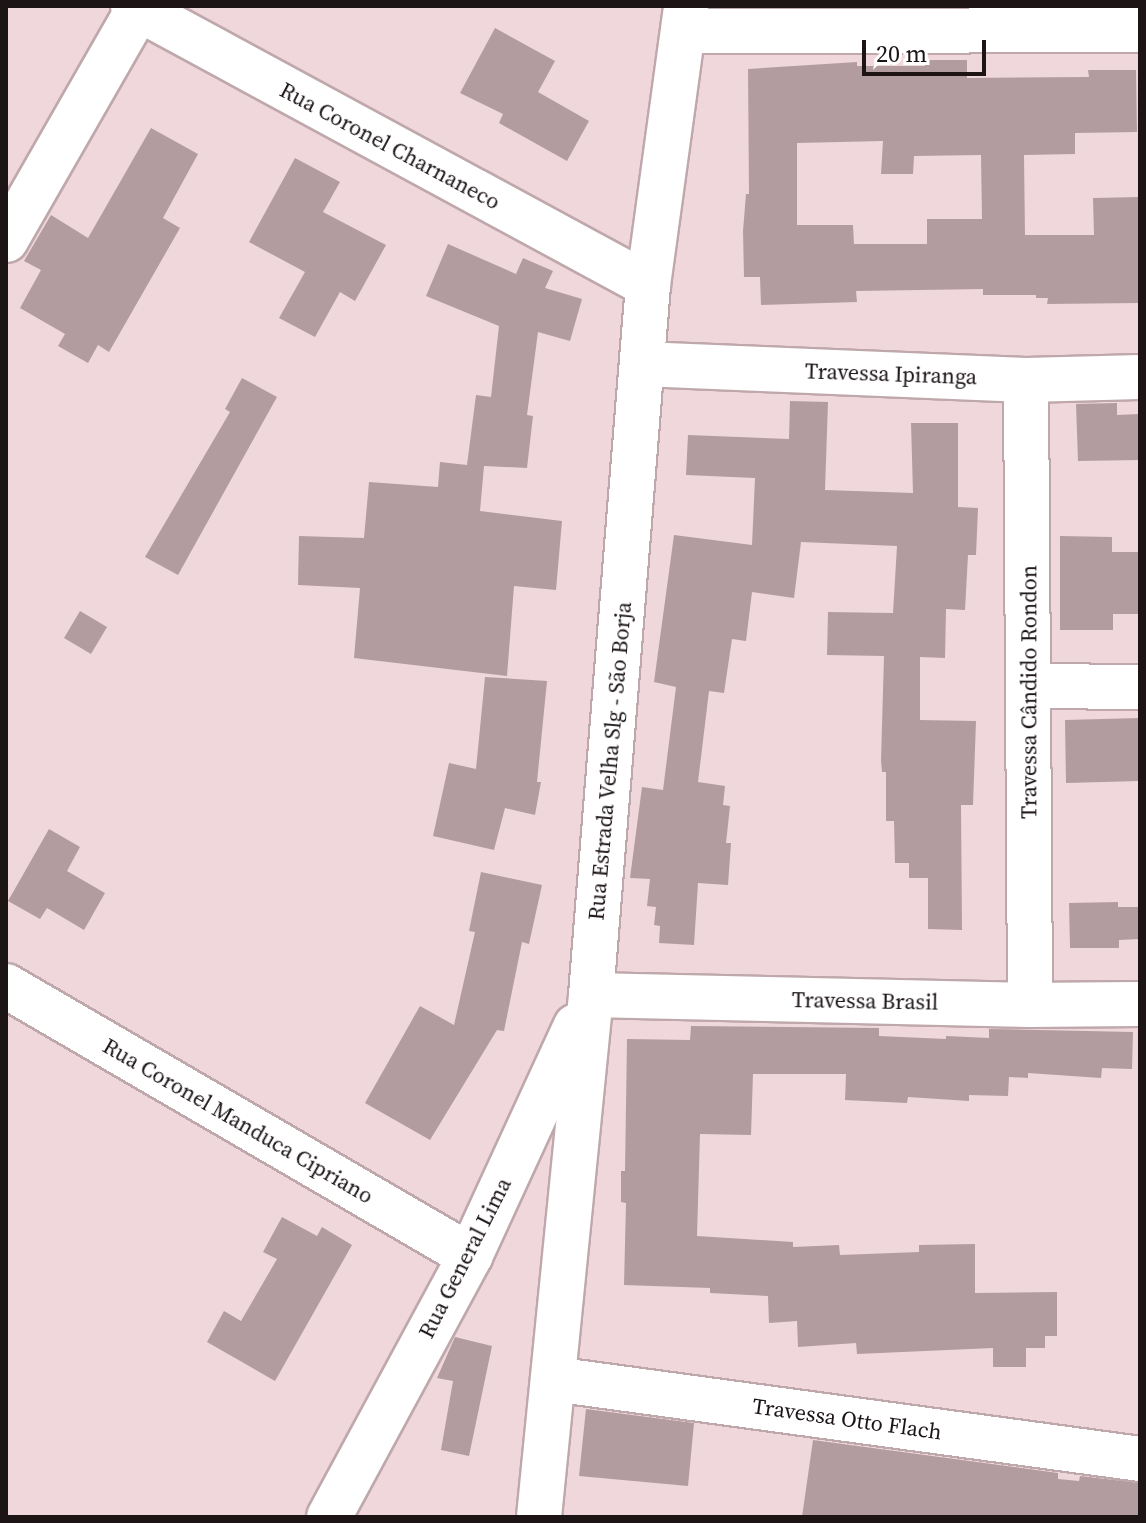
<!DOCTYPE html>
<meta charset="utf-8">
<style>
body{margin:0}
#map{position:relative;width:1146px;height:1523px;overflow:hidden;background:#efd7db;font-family:"Source Serif 4",serif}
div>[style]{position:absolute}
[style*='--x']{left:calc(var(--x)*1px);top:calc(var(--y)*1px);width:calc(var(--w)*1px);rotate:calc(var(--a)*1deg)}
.building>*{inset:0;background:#b39ca0}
.roads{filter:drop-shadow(2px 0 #bfa8ac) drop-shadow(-2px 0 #bfa8ac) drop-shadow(0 2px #bfa8ac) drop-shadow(0 -2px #bfa8ac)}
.minor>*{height:44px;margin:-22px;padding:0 22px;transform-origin:22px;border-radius:22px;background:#fff}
span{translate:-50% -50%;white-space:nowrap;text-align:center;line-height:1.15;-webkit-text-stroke:8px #fff;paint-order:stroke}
.street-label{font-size:22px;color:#1c1415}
.frame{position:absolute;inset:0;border:8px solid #1c1415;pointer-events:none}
.scale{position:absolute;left:862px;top:40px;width:124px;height:36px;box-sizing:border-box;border:4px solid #1c1415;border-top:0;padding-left:10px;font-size:24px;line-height:28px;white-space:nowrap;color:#1c1415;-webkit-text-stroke:6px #fff;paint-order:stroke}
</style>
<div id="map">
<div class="building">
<i style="clip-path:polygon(495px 28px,555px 61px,538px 92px,589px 121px,567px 161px,499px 123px,503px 114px,460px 93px)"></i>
<i style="clip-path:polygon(evenodd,925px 60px,967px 60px,967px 78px,1089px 77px,1088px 70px,1136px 70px,1137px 132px,1075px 133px,1075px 154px,1024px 155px,1025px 235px,1094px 235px,1093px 198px,1140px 197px,1139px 303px,1047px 304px,1048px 298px,1036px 298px,1036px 295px,983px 295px,983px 289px,856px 291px,857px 302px,761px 305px,760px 277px,744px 277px,743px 231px,746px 194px,749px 194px,748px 69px,857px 62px,857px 66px,925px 66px,925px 60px,883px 141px,881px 174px,913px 174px,914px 156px,981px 155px,982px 219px,927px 219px,927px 244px,854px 244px,853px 225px,797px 225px,797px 143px,883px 141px)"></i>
<i style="clip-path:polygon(151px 128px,198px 154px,163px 218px,180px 228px,109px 352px,98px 345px,88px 363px,58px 346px,65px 334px,20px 308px,41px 270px,24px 261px,51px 215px,88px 238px)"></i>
<i style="clip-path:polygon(295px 158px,340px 182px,323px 212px,386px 245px,355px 301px,340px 292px,315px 337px,279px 318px,305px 272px,249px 242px)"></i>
<i style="clip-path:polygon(448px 244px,516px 274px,523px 258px,553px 271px,545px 288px,582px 299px,570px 341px,538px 332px,527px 415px,533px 416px,527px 468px,484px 466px,480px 511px,562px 521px,556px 590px,514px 586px,507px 676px,354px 658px,360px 588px,298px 585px,299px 536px,364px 538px,369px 482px,438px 487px,440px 462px,467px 465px,476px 395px,491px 397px,499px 326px,426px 296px)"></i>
<i style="clip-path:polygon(242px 378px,277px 397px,178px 575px,145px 557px,230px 412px,225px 409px)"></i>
<i style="clip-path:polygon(790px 401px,828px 402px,825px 490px,913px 493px,911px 423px,958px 423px,958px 507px,978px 508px,976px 555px,968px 555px,965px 610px,946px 609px,945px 658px,920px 657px,920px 720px,976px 721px,973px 805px,961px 805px,962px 930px,928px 929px,928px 878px,909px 878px,909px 863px,895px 863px,894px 821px,886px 821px,886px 772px,882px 772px,881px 760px,884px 656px,827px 655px,828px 612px,893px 613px,897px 546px,801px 542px,794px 598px,752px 592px,746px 641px,732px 639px,724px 693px,709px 691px,698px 782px,725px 786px,723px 805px,730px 806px,726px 843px,731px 843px,728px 885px,698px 883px,694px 945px,659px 943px,660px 926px,654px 925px,656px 907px,647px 906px,650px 879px,630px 878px,642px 787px,663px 790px,676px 687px,654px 682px,674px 535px,752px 545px,755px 478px,686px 475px,688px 435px,789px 439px)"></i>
<i style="clip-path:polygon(1117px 403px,1117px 415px,1140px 414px,1140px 460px,1078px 461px,1076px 404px)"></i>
<i style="clip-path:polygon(1060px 536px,1112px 537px,1112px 552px,1140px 552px,1140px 614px,1113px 614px,1113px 630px,1060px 630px)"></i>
<i style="clip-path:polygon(80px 611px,107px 627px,91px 654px,64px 638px)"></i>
<i style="clip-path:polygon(485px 677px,547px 681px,537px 782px,541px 782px,535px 815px,505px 808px,494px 850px,433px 836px,449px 763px,476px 769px)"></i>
<i style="clip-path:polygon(1140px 718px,1140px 781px,1066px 783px,1065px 720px)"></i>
<i style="clip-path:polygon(49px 829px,80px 847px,67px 871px,105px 893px,84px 930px,47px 908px,40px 919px,8px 901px)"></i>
<i style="clip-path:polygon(481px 872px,542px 885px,529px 944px,522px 942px,504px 1031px,497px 1030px,430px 1140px,365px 1103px,420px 1006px,454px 1025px,475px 932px,469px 931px)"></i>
<i style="clip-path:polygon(1118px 902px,1118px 907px,1140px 907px,1140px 939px,1119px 940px,1119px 948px,1070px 948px,1069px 903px)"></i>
<i style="clip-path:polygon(691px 1026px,879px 1028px,879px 1036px,946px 1039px,946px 1036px,989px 1038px,989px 1029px,1133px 1032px,1132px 1069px,1102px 1068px,1101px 1078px,1028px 1073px,1028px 1078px,1009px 1077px,1008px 1096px,969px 1095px,969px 1101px,908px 1097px,907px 1103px,845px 1100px,846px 1074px,753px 1074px,751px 1135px,700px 1134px,697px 1236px,793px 1242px,793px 1247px,839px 1245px,840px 1255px,919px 1252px,919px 1245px,975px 1244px,975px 1293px,1057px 1292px,1057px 1336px,1045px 1336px,1045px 1348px,1026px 1348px,1026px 1367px,993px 1367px,993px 1348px,857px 1354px,856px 1343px,798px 1347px,797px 1321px,769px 1323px,768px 1296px,710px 1293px,710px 1288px,624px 1285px,626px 1203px,621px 1202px,621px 1171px,625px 1171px,627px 1039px,690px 1040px)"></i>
<i style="clip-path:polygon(282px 1217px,317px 1236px,322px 1227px,352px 1245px,275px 1381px,207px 1342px,224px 1311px,241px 1321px,277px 1259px,263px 1252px)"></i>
<i style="clip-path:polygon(455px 1337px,492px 1346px,469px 1456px,441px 1450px,453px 1381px,437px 1378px)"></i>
<i style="clip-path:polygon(586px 1409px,694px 1423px,688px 1486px,579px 1476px)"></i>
<i style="clip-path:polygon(813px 1440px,1058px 1473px,1058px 1479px,1079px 1481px,1080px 1476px,1140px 1483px,1140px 1517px,802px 1517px)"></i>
</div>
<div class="roads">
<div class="minor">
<i style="--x:133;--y:6;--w:586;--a:28.45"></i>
<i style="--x:684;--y:31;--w:456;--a:-0.1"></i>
<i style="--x:6;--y:240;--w:270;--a:-60.2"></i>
<i style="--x:642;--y:364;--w:384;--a:2.4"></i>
<i style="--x:1026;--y:380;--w:114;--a:-1.5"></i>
<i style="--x:1026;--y:380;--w:625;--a:89.63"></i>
<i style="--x:1030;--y:686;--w:110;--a:0.5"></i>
<i style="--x:6;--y:986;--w:537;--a:30.19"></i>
<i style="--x:591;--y:995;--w:439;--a:1.3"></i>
<i style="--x:1030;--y:1005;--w:110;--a:-0.5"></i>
<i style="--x:553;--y:1379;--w:592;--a:7.76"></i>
<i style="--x:329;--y:1517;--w:297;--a:-61.6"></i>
<i style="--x:470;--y:1256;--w:253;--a:-65.3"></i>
<i style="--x:539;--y:1517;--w:525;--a:-84.31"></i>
<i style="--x:591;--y:995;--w:712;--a:-85.41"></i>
<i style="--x:648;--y:285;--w:282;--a:-82.2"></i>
</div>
</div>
<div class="street-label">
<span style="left:390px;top:146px;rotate:28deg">Rua Coronel Charnaneco</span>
<span style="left:891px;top:374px;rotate:2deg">Travessa Ipiranga</span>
<span style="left:1029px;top:692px;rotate:-90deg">Travessa Cândido Rondon</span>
<span style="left:610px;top:761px;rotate:-85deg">Rua Estrada Velha Slg - São Borja</span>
<span style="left:865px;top:1001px;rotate:1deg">Travessa Brasil</span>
<span style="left:238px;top:1121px;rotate:30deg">Rua Coronel Manduca Cipriano</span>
<span style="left:465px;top:1258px;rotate:-63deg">Rua General Lima</span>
<span style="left:847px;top:1419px;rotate:8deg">Travessa Otto Flach</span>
</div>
<div class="frame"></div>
<div class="scale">20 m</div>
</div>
